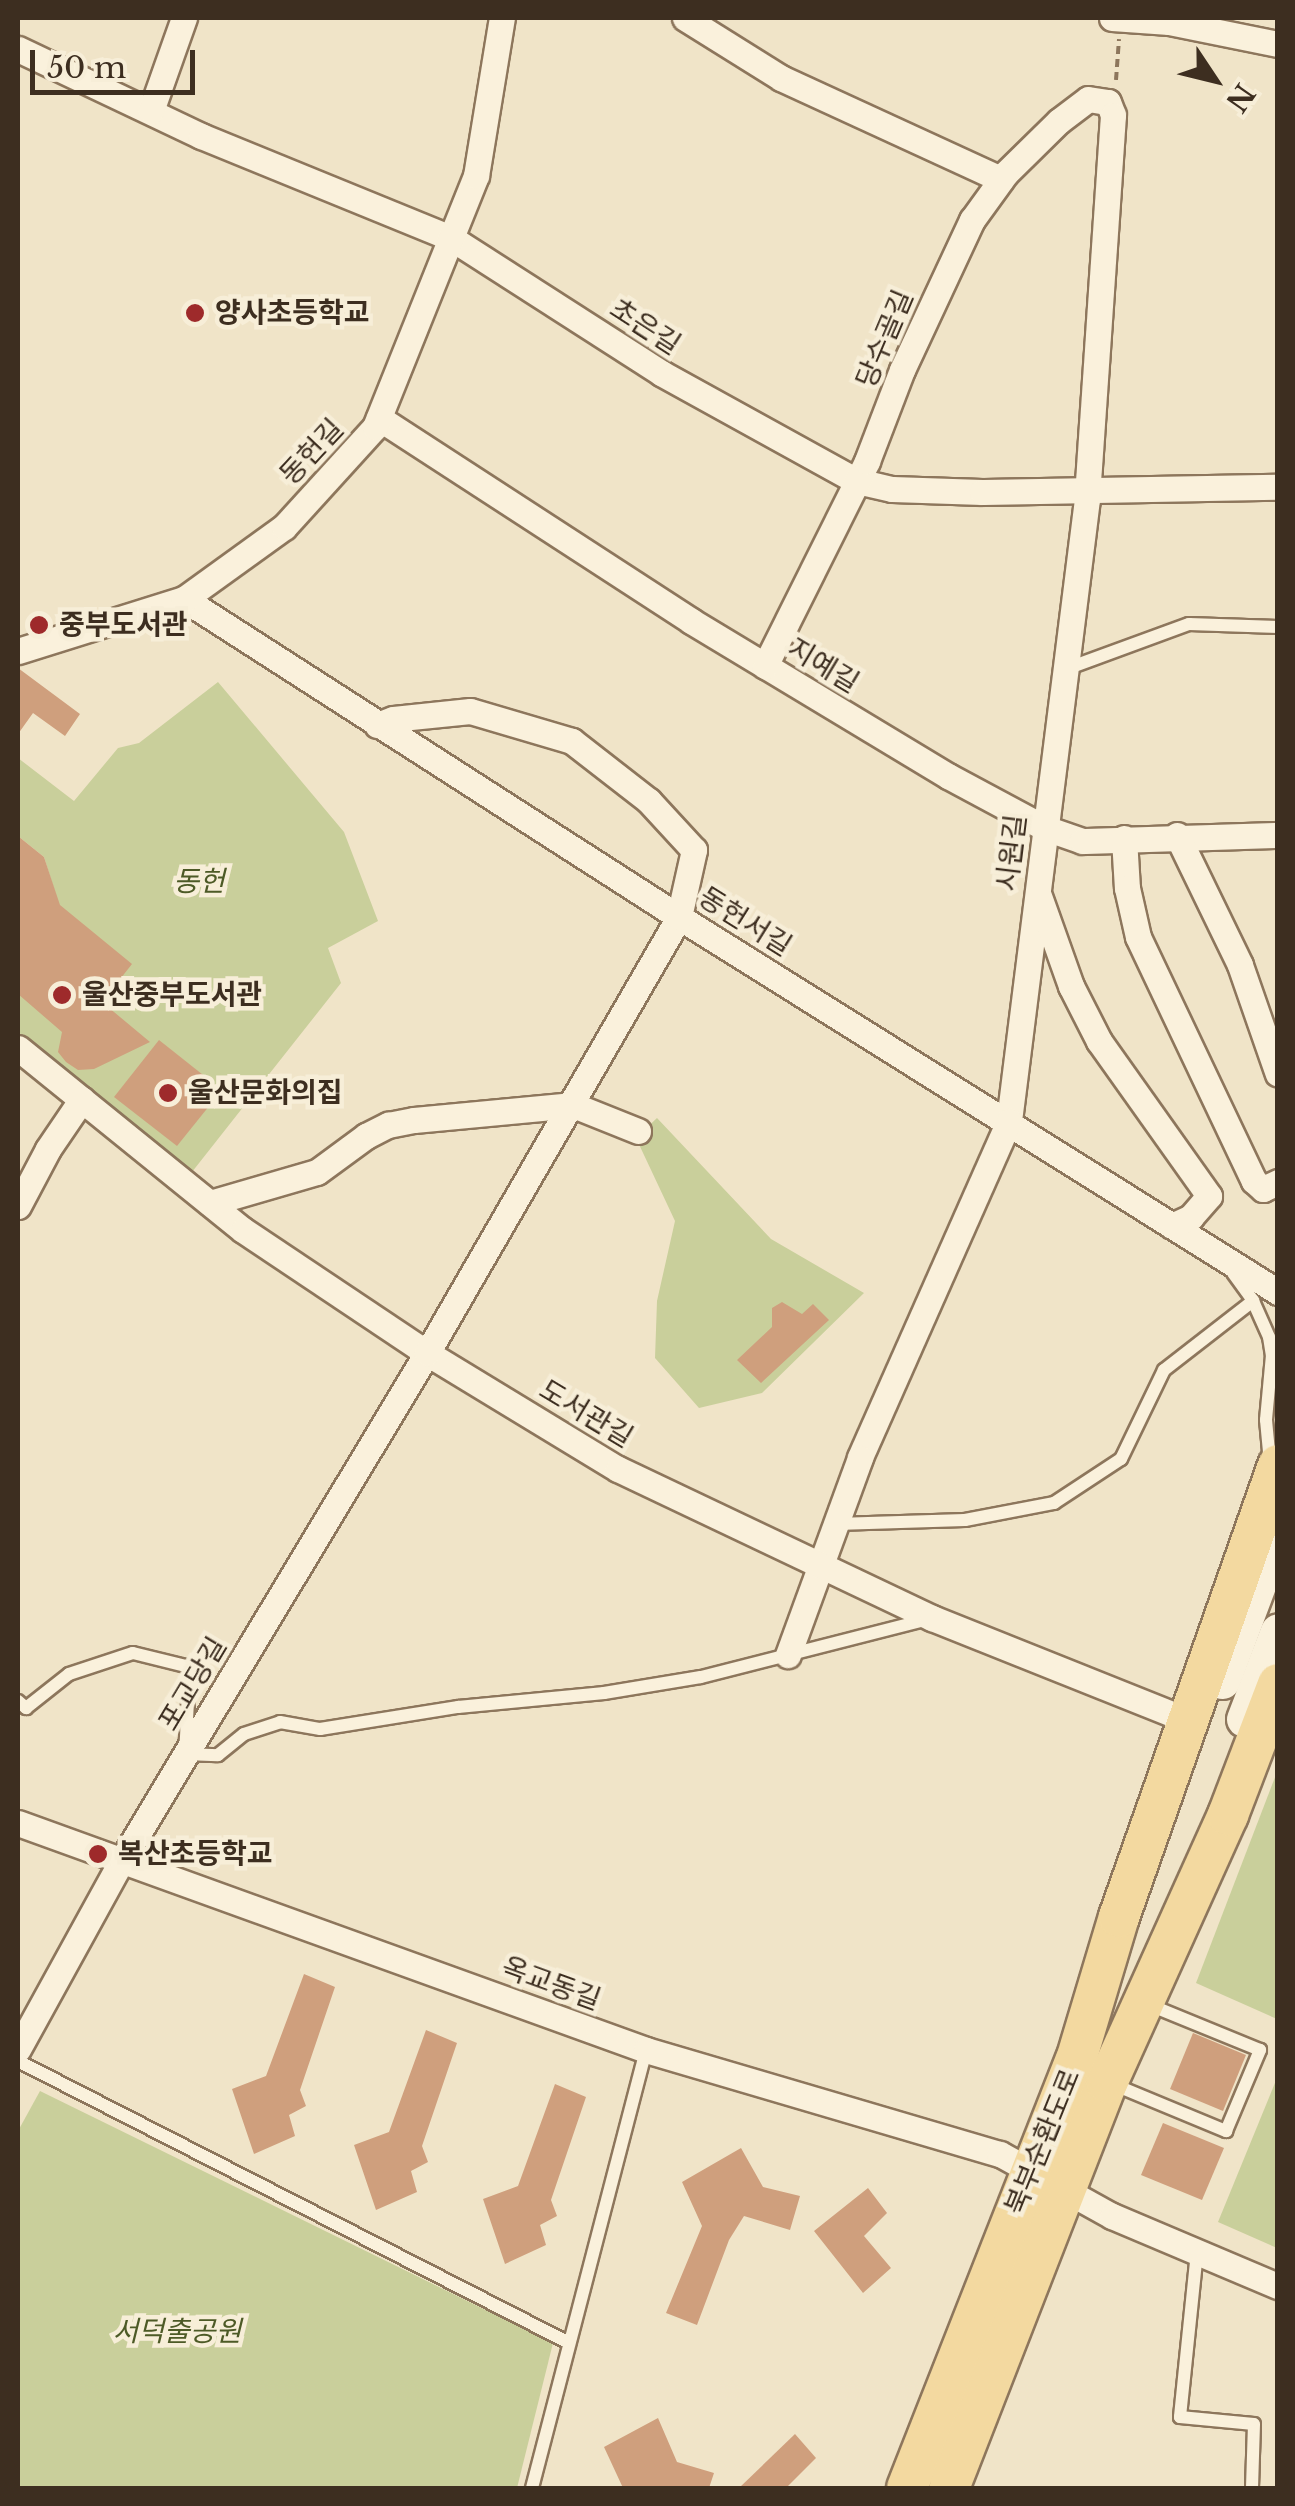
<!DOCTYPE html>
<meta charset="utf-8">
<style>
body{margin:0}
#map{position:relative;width:1295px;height:2506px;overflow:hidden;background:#f0e4c8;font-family:"Libre Baskerville","Noto Sans KR",serif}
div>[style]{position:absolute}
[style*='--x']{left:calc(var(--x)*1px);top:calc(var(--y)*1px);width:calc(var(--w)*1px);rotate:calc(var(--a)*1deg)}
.green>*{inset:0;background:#c9cf9b}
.building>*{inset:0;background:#cf9f7d}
.path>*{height:4px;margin-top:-2px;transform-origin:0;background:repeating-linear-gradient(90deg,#8d765c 0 8px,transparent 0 13px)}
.roads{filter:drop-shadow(2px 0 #8d765c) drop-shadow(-2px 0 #8d765c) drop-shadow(0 2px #8d765c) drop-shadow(0 -2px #8d765c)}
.lane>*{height:12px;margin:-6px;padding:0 6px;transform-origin:6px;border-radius:6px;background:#faf1dc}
.street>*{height:25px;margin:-12.5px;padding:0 12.5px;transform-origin:12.5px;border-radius:12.5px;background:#faf1dc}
.secondary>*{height:35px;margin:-17.5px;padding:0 17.5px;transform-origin:17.5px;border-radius:17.5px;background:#faf1dc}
.primary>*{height:40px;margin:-20px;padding:0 20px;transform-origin:20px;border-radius:20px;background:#f3d9a0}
.dots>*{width:28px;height:28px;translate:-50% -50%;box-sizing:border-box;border:5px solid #f7eed8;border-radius:50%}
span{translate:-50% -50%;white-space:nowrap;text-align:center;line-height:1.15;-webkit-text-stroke:9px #f7eed8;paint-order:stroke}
.poi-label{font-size:28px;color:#3d2e20;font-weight:700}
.left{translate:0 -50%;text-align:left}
.street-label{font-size:28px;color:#3d2e20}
.park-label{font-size:28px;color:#4d5a26;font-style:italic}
.frame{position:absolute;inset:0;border:20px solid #3d2e20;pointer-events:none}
.north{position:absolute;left:1165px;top:30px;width:100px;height:100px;-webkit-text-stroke:8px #f7eed8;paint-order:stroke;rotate:125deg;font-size:28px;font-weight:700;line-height:40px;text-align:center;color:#3d2e20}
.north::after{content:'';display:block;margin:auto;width:35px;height:45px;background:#3d2e20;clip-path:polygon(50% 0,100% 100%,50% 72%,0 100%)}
.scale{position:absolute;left:30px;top:50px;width:165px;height:45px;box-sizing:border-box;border:5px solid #3d2e20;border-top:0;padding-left:12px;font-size:30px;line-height:35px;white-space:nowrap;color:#3d2e20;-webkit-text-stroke:8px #f7eed8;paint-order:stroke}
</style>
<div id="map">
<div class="green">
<i style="clip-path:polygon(218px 682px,344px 832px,378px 921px,328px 948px,341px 983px,192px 1172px,18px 1032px,18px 942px,56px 895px,44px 857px,18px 836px,18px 758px,74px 801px,118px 748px,139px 743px)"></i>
<i style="clip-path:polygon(657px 1118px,771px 1239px,864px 1293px,762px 1393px,699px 1408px,655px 1358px,657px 1301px,675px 1221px,636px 1138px)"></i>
<i style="clip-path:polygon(1277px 1772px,1277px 2019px,1196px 1983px)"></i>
<i style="clip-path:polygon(1277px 2078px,1277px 2248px,1218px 2222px)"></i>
<i style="clip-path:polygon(40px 2091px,553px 2343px,517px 2488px,18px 2488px,18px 2131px)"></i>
</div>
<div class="building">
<i style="clip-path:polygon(18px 668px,80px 714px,65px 736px,33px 713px,18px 734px)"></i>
<i style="clip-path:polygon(18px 836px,44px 857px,60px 905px,132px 964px,102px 1002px,150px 1042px,94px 1069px,78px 1070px,66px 1062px,58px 1052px,62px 1032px,18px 994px)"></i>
<i style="clip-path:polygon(159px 1040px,222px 1090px,177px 1146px,114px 1097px)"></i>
<i style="clip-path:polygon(782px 1302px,802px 1314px,813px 1304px,829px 1320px,761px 1383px,737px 1360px,772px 1327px,772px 1308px)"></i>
<i style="clip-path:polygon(304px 1974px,335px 1987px,300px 2090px,306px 2106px,289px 2115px,295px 2136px,254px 2154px,232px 2089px,266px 2076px)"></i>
<i style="clip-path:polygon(426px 2030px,457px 2043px,422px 2146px,428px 2162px,411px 2171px,417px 2192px,376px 2210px,354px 2145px,389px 2132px)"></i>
<i style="clip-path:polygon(1193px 2033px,1246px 2055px,1223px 2111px,1170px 2089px)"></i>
<i style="clip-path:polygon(555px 2084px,586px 2097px,551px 2200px,557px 2216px,540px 2225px,546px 2245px,505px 2264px,483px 2199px,518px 2186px)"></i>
<i style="clip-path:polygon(1163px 2123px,1224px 2148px,1202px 2200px,1141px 2175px)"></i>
<i style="clip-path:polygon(741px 2148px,763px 2187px,800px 2196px,790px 2230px,744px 2216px,729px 2240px,697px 2325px,666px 2313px,702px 2226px,682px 2182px)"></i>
<i style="clip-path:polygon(868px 2188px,887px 2213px,864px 2236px,891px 2268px,863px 2293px,814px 2231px)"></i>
<i style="clip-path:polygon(658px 2418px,677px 2462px,714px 2473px,709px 2488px,623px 2488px,604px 2447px)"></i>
<i style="clip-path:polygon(795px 2434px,816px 2458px,786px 2488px,739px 2488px)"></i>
</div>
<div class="path">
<i style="--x:1116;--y:80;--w:41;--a:-85.8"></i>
</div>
<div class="roads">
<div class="lane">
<i style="--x:1066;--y:669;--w:131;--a:-20.1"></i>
<i style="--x:1189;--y:624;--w:89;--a:1.9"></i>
<i style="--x:1233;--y:1273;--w:34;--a:54"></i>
<i style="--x:1253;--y:1301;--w:39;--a:66"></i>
<i style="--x:1269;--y:1337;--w:18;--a:81"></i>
<i style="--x:1272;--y:1355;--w:65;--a:95.3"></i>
<i style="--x:1266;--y:1420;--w:42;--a:84.6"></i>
<i style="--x:836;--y:1524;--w:129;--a:-1.8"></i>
<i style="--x:965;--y:1520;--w:91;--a:-10.8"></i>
<i style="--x:1054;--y:1503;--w:80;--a:-33.3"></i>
<i style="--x:1121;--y:1459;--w:99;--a:-64.2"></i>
<i style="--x:1164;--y:1370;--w:113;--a:-37.8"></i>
<i style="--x:18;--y:1701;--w:11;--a:41"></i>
<i style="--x:26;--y:1708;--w:55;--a:-38.3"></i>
<i style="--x:69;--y:1674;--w:67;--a:-18.2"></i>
<i style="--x:133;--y:1653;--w:59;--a:13.8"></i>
<i style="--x:190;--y:1667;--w:87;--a:93.3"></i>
<i style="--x:185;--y:1754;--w:33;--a:2"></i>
<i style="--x:218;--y:1755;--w:33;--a:-39"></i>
<i style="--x:244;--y:1734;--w:38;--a:-18"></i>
<i style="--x:280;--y:1722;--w:41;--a:9.9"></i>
<i style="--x:320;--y:1729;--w:140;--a:-9.1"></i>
<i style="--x:458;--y:1707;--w:147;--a:-5.5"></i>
<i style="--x:604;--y:1693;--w:98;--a:-9.4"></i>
<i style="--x:701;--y:1677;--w:235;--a:-14.3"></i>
<i style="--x:18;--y:2061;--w:619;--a:27.1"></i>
<i style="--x:1110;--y:2083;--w:126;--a:22.5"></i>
<i style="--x:1226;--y:2131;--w:88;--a:-67.2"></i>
<i style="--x:1260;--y:2050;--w:122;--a:-157.8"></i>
<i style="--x:1197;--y:2252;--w:166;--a:95.9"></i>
<i style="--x:1180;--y:2417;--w:74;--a:5.4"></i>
<i style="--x:1254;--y:2424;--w:64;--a:91.8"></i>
<i style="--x:532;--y:2488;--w:453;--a:-75.4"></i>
</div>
<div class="street">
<i style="--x:685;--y:18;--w:113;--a:32"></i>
<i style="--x:781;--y:78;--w:242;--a:24.7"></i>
<i style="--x:1112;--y:18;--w:57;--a:4"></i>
<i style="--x:1169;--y:22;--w:111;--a:11.4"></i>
<i style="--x:18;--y:49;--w:203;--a:25.4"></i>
<i style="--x:201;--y:136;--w:270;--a:22.2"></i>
<i style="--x:451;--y:238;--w:250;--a:32.7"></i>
<i style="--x:661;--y:373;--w:224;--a:28.9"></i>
<i style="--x:857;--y:481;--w:36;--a:13"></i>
<i style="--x:892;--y:489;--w:90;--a:1.9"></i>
<i style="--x:982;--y:492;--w:296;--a:-1"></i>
<i style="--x:151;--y:111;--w:99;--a:-70.5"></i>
<i style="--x:379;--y:418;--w:372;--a:33"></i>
<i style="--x:691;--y:621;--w:300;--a:31.1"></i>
<i style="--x:948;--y:776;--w:110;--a:28.2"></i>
<i style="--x:1045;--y:828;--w:39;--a:19"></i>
<i style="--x:1082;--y:841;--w:196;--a:-1.8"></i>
<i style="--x:184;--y:599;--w:588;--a:32.72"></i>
<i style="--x:679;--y:917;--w:707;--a:32.05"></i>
<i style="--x:18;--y:651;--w:174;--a:-17.4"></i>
<i style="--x:184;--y:599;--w:123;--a:-35.8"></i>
<i style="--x:284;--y:527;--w:135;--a:-47.7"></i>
<i style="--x:375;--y:427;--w:271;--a:-68.1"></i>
<i style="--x:476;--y:176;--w:160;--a:-80.7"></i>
<i style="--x:765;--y:666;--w:229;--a:-63.5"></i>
<i style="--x:867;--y:461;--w:97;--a:-69"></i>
<i style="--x:902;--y:370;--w:166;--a:-65"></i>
<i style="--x:972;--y:220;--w:58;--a:-54.1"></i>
<i style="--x:1006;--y:173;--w:74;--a:-44.5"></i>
<i style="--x:1059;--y:121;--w:36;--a:-37"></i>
<i style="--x:1088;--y:99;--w:20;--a:9"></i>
<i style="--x:1108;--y:102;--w:14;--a:69"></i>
<i style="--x:1113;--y:115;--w:385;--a:93.9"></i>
<i style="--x:1087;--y:499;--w:627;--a:97.15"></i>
<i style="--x:1009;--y:1121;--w:368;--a:113.9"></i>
<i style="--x:860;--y:1458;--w:210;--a:110.1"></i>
<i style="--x:1177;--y:835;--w:144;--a:64.1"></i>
<i style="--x:1240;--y:965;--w:115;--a:70.8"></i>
<i style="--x:1124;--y:838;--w:50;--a:86.6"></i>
<i style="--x:1127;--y:888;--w:50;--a:77.3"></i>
<i style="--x:1138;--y:937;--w:270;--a:64.6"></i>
<i style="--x:1254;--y:1181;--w:12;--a:42"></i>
<i style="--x:1263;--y:1189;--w:17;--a:-25"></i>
<i style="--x:1039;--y:896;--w:96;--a:70.4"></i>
<i style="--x:1071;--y:986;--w:62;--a:63"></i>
<i style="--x:1099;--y:1041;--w:190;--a:54.6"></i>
<i style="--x:1209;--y:1196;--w:28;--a:131"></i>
<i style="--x:1191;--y:1217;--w:21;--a:155"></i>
<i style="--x:18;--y:1048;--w:289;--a:39"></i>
<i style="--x:243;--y:1230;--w:221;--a:33.8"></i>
<i style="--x:427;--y:1353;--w:223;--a:31.3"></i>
<i style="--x:618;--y:1469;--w:348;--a:25.4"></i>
<i style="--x:932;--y:1618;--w:275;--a:21.8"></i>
<i style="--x:210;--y:1203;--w:111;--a:-16.2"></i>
<i style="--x:317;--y:1172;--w:61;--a:-36.3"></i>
<i style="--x:366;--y:1136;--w:25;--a:-27"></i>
<i style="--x:388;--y:1125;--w:26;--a:-11"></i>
<i style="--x:414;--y:1120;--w:160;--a:-5.4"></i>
<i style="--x:573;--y:1105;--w:70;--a:21.8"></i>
<i style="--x:18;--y:1206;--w:64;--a:-62.2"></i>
<i style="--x:48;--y:1149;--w:60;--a:-55.8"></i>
<i style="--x:18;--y:1823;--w:668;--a:19.87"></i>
<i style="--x:646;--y:2050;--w:369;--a:16.4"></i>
<i style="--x:1000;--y:2154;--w:128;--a:29"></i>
<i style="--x:1112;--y:2216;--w:180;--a:22.9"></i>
<i style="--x:18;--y:2049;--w:216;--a:-61.2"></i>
<i style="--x:122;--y:1860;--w:592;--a:-58.97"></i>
<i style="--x:427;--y:1353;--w:504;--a:-59.97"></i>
<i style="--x:679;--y:917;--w:69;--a:-77.4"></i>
<i style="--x:694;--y:850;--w:67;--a:-132.6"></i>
<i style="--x:649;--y:801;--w:98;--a:-142.1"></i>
<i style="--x:572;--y:741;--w:106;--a:-163.6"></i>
<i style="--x:470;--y:711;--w:77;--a:174.1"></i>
<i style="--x:393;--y:719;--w:17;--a:159"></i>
</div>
<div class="secondary">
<i style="--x:1222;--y:1681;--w:159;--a:-69.4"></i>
<i style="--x:1244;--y:1719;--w:94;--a:-68.9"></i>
</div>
<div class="primary">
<i style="--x:907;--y:2488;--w:460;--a:-68.5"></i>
<i style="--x:1076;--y:2060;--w:149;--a:-73.3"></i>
<i style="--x:1119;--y:1917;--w:479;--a:-70.6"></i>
<i style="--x:949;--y:2488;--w:435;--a:-68.7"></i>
<i style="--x:1107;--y:2083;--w:294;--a:-65.7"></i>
<i style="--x:1228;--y:1815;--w:140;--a:-69.1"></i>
</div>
</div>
<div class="dots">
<i style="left:195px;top:313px;background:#9e2a2b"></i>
<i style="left:39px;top:625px;background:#9e2a2b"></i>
<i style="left:62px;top:995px;background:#9e2a2b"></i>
<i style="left:168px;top:1093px;background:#9e2a2b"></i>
<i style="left:98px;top:1854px;background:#9e2a2b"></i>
</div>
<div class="poi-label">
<span class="left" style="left:215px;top:313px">양사초등학교</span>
<span class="left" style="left:59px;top:625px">중부도서관</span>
<span class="left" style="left:82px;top:995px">울산중부도서관</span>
<span class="left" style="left:188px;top:1093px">울산문화의집</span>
<span class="left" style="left:118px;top:1854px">복산초등학교</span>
</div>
<div class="street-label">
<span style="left:645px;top:327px;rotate:33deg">초은길</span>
<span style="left:885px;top:339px;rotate:-67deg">당수골길</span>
<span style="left:312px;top:452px;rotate:-47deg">동헌길</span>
<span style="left:823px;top:666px;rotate:31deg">지예길</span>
<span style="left:1012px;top:853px;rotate:-83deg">시원길</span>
<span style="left:745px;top:922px;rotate:32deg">동헌서길</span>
<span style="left:586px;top:1414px;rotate:31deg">도서관길</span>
<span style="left:193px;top:1684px;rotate:-59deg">포교당길</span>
<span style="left:551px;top:1984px;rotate:20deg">옥교동길</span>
<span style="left:1043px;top:2142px;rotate:-68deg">북부순환도로</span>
</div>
<div class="park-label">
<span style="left:199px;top:882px">동헌</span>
<span style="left:177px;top:2332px">서덕출공원</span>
</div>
<div class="frame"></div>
<div class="north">N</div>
<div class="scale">50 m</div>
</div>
